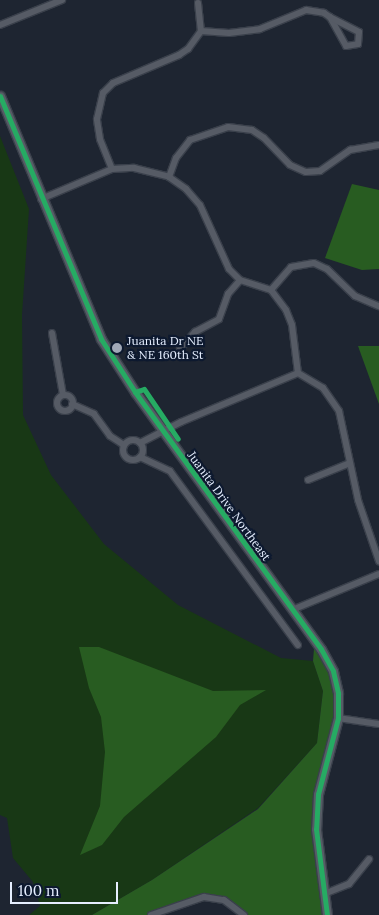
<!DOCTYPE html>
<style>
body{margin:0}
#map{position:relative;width:379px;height:915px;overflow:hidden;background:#1e2531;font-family:Lora,serif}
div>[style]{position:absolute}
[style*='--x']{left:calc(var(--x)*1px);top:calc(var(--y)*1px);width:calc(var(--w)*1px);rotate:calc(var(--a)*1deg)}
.green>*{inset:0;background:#183815}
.forest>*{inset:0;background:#285c21}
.roads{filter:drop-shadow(1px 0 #3a404b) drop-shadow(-1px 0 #3a404b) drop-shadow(0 1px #3a404b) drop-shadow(0 -1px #3a404b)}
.street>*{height:6px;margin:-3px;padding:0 3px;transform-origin:3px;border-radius:3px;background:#565b65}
.street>.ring{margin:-3px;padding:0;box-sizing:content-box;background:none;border:6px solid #565b65;border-radius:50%}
.secondary>*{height:9px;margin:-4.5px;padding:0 4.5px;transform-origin:4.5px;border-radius:4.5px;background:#565b65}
.cycleway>*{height:5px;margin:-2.5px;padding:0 2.5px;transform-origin:2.5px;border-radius:2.5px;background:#26ab63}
.dots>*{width:14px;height:14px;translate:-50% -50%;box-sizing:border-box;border:2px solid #0d192f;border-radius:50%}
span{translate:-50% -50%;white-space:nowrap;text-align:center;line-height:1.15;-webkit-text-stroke:4.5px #0d192f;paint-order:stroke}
.poi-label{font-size:12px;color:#e6efff}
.left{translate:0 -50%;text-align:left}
.street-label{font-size:12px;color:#e6efff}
.scale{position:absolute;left:10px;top:882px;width:108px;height:22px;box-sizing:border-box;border:2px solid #e6efff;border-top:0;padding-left:6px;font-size:15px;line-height:18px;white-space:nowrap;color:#e6efff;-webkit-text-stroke:4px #0d192f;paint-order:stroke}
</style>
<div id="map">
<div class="green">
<i style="clip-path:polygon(0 136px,29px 209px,22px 315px,23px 415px,51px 475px,104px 544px,178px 605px,281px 658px,313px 661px,323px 691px,317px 743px,258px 808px,152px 880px,92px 915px,29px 915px,40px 906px,33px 882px,13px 858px,7px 818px,0 815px)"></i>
</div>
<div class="forest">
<i style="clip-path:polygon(352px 184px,379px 190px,379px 269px,362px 270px,325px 258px)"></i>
<i style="clip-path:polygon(358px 346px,379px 346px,379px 404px)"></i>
<i style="clip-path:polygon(315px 636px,332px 659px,341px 687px,338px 718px,318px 794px,318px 828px,332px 915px,244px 915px,234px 905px,204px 897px,151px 915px,92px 915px,152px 880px,258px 809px,317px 743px,323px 691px,313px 661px)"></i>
<i style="clip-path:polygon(79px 647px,99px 647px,213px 691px,266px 690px,240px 705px,216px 737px,124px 817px,102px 845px,80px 855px,100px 806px,105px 752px,101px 717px,89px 688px)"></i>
</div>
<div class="roads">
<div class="street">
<i style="--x:198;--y:3;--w:28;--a:84"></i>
<i style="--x:0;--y:25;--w:67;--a:-22"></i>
<i style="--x:112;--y:169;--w:32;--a:-112"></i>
<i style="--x:100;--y:139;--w:20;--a:-99"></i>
<i style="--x:97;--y:119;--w:27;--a:-77"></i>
<i style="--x:103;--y:93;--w:14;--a:-45"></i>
<i style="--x:113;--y:83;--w:72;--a:-23"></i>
<i style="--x:179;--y:55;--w:11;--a:-34"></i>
<i style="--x:188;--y:49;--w:22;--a:-54"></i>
<i style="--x:201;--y:31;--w:28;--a:4"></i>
<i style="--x:229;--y:33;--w:31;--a:-7"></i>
<i style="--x:260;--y:29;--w:50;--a:-22.4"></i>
<i style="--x:306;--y:10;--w:18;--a:9"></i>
<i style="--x:324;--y:13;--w:7;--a:34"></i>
<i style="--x:330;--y:17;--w:33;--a:61"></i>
<i style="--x:346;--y:46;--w:12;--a:-9"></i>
<i style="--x:358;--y:44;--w:12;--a:-85"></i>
<i style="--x:359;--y:32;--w:33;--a:-153"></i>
<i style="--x:169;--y:177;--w:21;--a:35"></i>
<i style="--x:186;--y:189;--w:21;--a:49"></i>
<i style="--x:200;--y:205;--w:70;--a:65.6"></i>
<i style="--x:229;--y:269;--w:16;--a:45"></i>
<i style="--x:240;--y:280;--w:33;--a:18"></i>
<i style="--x:271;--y:290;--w:25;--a:53"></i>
<i style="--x:286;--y:310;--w:16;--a:68"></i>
<i style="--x:292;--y:325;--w:48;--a:82.9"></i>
<i style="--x:298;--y:373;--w:29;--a:31"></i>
<i style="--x:323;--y:388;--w:28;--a:55"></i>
<i style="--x:339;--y:411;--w:91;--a:77.9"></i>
<i style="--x:358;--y:500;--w:65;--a:71"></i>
<i style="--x:41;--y:199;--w:77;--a:-22.9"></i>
<i style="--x:112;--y:169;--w:22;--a:-3"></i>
<i style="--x:134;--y:168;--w:36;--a:14"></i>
<i style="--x:169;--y:177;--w:20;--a:-70"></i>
<i style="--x:176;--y:158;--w:23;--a:-52"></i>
<i style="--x:190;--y:140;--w:40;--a:-18.9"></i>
<i style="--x:228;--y:127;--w:24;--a:7"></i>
<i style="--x:252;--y:130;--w:14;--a:34"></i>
<i style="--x:264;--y:138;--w:37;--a:46"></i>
<i style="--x:290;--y:165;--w:17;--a:24"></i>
<i style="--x:306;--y:172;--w:14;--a:-4"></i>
<i style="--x:320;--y:171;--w:37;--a:-35"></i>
<i style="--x:350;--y:150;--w:29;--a:-10"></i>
<i style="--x:271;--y:290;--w:30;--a:-49"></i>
<i style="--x:291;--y:267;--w:23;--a:-10"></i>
<i style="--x:314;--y:263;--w:14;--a:25"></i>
<i style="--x:327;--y:269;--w:39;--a:44"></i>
<i style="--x:355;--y:296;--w:26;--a:23"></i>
<i style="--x:52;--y:333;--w:63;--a:79.9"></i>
<i style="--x:180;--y:349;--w:23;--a:-49"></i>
<i style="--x:195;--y:332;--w:27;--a:-28"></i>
<i style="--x:219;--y:319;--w:27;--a:-70"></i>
<i style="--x:228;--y:294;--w:18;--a:-49"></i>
<i class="ring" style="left:57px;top:395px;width:10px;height:10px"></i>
<i style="--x:72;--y:404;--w:24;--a:24"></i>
<i style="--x:94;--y:414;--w:27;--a:54"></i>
<i style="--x:110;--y:436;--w:17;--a:33"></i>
<i class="ring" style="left:123px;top:440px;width:14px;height:14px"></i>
<i style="--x:140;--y:443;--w:46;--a:-27.1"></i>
<i style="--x:181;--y:422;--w:127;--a:-22.7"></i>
<i style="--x:140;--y:457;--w:33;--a:25"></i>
<i style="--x:170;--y:471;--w:216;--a:53.7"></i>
<i style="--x:308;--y:480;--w:45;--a:-22"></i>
<i style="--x:292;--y:610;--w:94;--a:-22.5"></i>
<i style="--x:338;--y:718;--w:41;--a:8.3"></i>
<i style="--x:324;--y:894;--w:27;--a:-22"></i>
<i style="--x:349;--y:884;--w:32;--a:-51"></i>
<i style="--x:151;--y:915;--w:56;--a:-18.8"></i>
<i style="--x:204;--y:897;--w:20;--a:9"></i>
<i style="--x:224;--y:900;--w:25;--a:37"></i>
</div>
<div class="secondary">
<i style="--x:0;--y:96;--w:263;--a:67.4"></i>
<i style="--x:101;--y:339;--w:63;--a:57.3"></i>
<i style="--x:135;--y:392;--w:317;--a:54.1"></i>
<i style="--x:321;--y:649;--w:25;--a:61"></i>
<i style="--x:333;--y:671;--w:23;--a:77"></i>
<i style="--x:338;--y:693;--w:25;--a:90"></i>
<i style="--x:338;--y:718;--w:79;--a:104.7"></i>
<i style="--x:318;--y:794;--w:35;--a:93"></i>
<i style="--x:316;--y:829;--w:87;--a:82.7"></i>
</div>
</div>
<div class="cycleway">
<i style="--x:0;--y:96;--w:263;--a:67.4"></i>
<i style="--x:101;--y:339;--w:63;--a:57.3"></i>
<i style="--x:135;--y:392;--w:317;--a:54.1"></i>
<i style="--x:321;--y:649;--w:25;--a:61"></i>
<i style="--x:333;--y:671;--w:23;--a:77"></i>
<i style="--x:338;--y:693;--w:25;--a:90"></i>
<i style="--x:338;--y:718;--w:79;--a:104.7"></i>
<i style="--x:318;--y:794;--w:35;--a:93"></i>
<i style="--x:316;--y:829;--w:87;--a:82.7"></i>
<i style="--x:135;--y:392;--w:9;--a:-18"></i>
<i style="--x:144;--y:389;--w:60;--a:55.8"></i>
</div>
<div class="dots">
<i style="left:117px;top:348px;background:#a0a8b7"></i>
</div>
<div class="poi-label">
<span class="left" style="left:127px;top:348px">Juanita Dr NE<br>&amp; NE 160th St</span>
</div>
<div class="street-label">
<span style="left:229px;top:506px;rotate:54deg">Juanita Drive Northeast</span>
</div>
<div class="scale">100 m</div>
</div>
